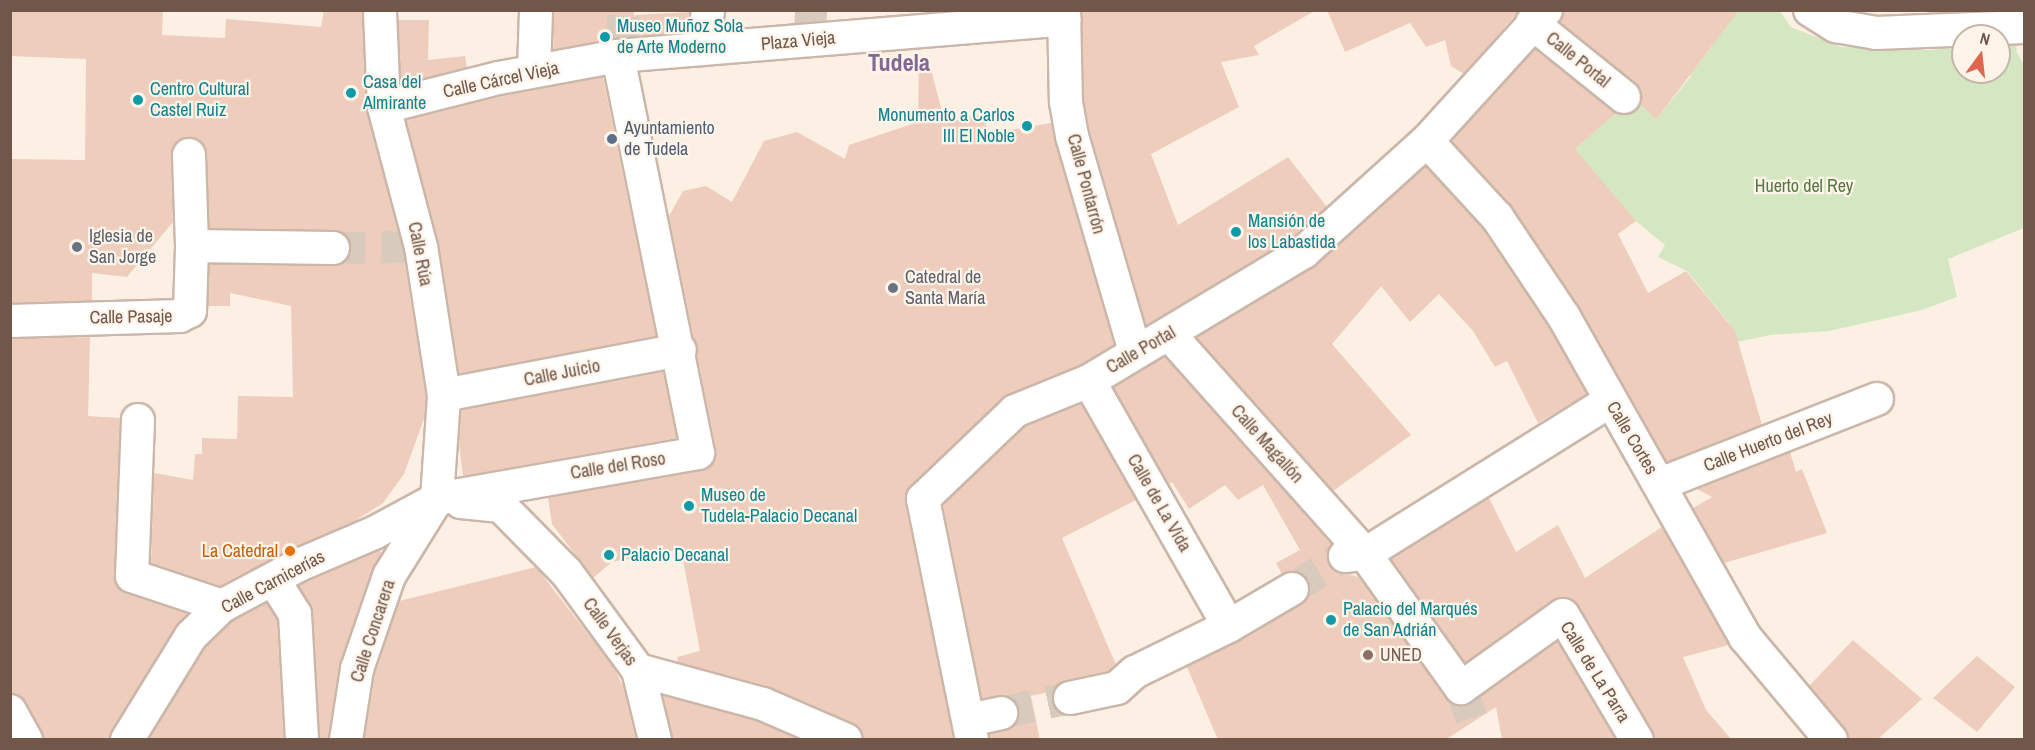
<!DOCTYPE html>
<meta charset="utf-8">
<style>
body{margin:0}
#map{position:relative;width:2035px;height:750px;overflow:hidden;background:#fbf0e3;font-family:"Archivo Narrow",sans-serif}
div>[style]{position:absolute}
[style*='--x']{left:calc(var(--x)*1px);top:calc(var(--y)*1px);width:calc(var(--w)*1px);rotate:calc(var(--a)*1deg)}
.green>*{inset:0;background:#d4e7c2}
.building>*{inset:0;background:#efcdbc}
.street-tunnel>*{height:32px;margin-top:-16px;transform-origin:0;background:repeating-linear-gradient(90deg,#d8cabd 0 32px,transparent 0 48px)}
.roads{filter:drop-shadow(2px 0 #cbb7aa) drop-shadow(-2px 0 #cbb7aa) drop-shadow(0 2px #cbb7aa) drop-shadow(0 -2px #cbb7aa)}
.street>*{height:32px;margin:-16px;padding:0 16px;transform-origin:16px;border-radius:16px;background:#fff}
.dots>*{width:16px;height:16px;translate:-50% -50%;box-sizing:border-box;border:3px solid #fef4e9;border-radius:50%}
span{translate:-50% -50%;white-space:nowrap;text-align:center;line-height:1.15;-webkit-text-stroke:4.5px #fef4e9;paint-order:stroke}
.culture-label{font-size:18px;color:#0d838f}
.left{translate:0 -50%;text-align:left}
.right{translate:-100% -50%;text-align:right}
.street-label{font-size:18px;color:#71564a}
.service-label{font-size:18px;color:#4e5e75}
.park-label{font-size:18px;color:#557743}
.worship-label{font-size:18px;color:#5b616d}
.food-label{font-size:18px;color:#c56008}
.education-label{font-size:18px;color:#785e54}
.district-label{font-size:24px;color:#826694;font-weight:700}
.frame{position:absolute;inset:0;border:12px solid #71564a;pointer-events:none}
.north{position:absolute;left:1951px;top:24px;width:60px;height:60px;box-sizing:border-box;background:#fef4e9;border:2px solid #c6b5a9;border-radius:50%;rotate:15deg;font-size:16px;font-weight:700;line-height:24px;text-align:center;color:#71564a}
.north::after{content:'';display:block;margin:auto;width:21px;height:27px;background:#df654e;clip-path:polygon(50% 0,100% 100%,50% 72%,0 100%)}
</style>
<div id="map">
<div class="green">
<i style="clip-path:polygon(evenodd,1779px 10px,1791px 27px,1841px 47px,1929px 50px,1963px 47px,1963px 72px,1999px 72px,1999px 43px,2024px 42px,2016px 44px,2017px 53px,2024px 64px,2024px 228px,1948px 259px,1957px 297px,1922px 310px,1829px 331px,1770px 335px,1732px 343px,1729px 323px,1687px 271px,1658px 257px,1665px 245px,1636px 221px,1572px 152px,1624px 105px,1638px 101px,1673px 59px,1691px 73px,1712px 46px,1687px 11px,1779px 10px,1673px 61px,1691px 76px,1656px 120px,1638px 102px,1673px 61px)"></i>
</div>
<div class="building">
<i style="clip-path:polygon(10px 10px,163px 10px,162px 35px,225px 38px,226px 19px,321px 27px,324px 10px,362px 10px,367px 111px,403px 251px,426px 396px,425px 416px,404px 474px,383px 503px,350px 524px,291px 549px,220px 586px,151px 563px,154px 473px,193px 480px,195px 454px,202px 454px,202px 438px,237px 439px,238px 396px,293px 397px,291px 306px,230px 293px,230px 306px,208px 306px,209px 264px,333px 266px,349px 257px,349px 240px,333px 230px,209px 228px,207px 154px,198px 139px,188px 137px,173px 146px,171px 155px,173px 222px,127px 277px,92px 273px,92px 301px,10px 303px,10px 159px,85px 160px,86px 59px,10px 56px)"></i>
<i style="clip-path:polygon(554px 10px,634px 10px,634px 15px,689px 12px,686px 32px,616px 38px,553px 50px)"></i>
<i style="clip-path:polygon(1082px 10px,1316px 10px,1254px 46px,1259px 55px,1221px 62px,1239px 107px,1151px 154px,1178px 225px,1288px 157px,1327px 207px,1293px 237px,1146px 326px,1090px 132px,1084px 100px)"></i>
<i style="clip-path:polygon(1327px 10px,1520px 10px,1464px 74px,1451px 66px,1445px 40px,1426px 47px,1410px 23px,1345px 52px)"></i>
<i style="clip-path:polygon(1564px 10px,1739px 10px,1656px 120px,1640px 104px,1641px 91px,1635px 83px,1559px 22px)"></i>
<i style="clip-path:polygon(398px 20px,429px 20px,428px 60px,465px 56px,467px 68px,401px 84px)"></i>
<i style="clip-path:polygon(1535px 49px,1616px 113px,1575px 149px,1636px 221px,1618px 234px,1648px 293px,1686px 271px,1735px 331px,1762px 425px,1667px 462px,1579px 307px,1512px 207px,1451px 141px)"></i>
<i style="clip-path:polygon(928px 58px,944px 119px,950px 122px,983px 113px,988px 134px,1051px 123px,1114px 345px,1081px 365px,1003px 398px,910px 486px,905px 503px,954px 740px,864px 740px,853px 723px,770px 687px,678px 662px,677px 657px,700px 651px,681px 549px,612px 562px,593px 578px,552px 524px,548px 498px,710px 466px,716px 449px,669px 216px,683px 191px,706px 186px,732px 202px,764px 141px,797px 132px,845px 159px,849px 145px,918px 122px,919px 59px)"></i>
<i style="clip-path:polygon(603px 77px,656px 336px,459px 374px,438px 243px,406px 120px,503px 96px)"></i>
<i style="clip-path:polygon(1426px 166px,1483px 228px,1549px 326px,1587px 394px,1538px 423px,1507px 361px,1495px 367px,1473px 331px,1439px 294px,1410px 322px,1381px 286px,1332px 344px,1411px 435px,1333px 491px,1196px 338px,1316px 266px)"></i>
<i style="clip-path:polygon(90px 337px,88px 416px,120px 418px,114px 575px,117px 586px,126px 593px,188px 614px,176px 627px,109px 740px,44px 740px,26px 702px,10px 693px,10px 339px)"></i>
<i style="clip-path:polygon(1165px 356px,1332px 544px,1327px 557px,1331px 567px,1360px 578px,1447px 699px,1462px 706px,1471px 703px,1558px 641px,1616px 740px,1502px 740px,1496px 707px,1445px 740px,1218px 740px,1187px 667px,1301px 605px,1310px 588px,1301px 574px,1282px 574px,1276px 563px,1300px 550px,1263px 485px,1238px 500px,1225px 485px,1189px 509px,1172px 482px,1169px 484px,1113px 387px)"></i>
<i style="clip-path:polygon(663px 372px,677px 438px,463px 476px,459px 444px,461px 410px)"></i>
<i style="clip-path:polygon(1081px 404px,1136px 500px,1062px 538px,1116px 665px,1109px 671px,1066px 680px,1054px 691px,1031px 696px,1040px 740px,990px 740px,989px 734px,1014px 726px,1019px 710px,1006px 696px,982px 699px,943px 505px,1025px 426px)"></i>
<i style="clip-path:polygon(1790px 452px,1796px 472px,1802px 469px,1827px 533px,1724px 563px,1693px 508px,1712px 497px,1697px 489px)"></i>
<i style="clip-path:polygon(1489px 498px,1516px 552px,1558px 525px,1585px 578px,1662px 527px,1729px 645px,1683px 657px,1706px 710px,1732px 740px,1655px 740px,1578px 606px,1571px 599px,1553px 600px,1465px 663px,1391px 559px)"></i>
<i style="clip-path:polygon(379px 550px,382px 553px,372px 570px,340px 663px,328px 740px,320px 740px,313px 613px,298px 586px)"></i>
<i style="clip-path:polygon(536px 567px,613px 666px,623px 686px,636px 740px,364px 740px,375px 673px,399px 601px)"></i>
<i style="clip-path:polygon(267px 603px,277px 620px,284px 740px,148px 740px,205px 647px,233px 621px)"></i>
<i style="clip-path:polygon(1853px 640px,1922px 699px,1877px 740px,1849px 740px,1845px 728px,1809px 686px)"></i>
<i style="clip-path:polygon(1977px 656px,2015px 687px,1977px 732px,1933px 698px)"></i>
<i style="clip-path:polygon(663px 695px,757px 721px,800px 740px,672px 740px)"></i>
</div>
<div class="street-tunnel">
<i style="--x:810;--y:31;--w:21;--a:-87"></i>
<i style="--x:621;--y:48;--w:38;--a:-85"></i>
<i style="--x:333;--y:248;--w:88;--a:-0.7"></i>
<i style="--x:1292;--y:589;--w:62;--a:-32.4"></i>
<i style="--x:1461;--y:688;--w:36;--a:71"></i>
<i style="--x:1001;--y:713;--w:71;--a:-12.3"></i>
</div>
<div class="roads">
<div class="street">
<i style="--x:1064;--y:10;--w:92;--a:88.8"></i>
<i style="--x:1066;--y:102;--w:35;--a:80"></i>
<i style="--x:1072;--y:136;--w:225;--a:73.7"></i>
<i style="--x:1810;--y:10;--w:31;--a:32"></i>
<i style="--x:1836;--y:26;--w:41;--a:9.9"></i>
<i style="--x:1876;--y:33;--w:148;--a:-2.3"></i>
<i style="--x:1532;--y:23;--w:118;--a:38.8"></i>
<i style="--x:702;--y:49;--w:39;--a:-81"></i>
<i style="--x:534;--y:71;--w:61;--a:-88.1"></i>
<i style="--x:384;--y:107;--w:119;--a:-14.2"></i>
<i style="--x:499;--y:78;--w:121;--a:-10.5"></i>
<i style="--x:618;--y:56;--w:448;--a:-4.7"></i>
<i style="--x:1427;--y:141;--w:103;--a:47.4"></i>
<i style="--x:1497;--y:217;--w:120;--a:56.2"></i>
<i style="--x:1564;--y:317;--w:368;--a:60.5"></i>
<i style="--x:1745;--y:637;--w:134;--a:50.1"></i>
<i style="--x:189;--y:155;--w:91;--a:88.1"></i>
<i style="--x:10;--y:321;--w:170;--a:-1.7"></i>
<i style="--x:180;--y:316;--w:11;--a:-27"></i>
<i style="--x:190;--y:311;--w:65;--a:-88.2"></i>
<i style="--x:192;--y:246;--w:141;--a:0.8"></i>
<i style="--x:1169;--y:334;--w:295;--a:48.3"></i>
<i style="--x:1365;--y:554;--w:165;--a:54.4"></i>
<i style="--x:1461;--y:688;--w:125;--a:-35.6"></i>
<i style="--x:1563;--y:615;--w:145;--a:59.4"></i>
<i style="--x:1089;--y:381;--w:282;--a:60.3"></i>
<i style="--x:444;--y:395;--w:240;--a:-10.8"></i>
<i style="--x:138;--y:420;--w:156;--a:92.2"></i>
<i style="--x:132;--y:576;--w:95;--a:18.4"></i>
<i style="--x:1660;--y:484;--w:233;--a:-21.4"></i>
<i style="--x:461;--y:502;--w:40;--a:5.7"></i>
<i style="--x:501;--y:506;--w:94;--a:45.4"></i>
<i style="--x:567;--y:573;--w:120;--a:53.8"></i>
<i style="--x:638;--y:670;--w:130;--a:15.2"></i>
<i style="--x:763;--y:704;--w:90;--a:23.4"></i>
<i style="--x:1345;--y:556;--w:20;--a:-6"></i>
<i style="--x:1365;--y:554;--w:289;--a:-32"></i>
<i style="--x:282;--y:574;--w:14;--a:107"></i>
<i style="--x:278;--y:587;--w:32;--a:58"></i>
<i style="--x:295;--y:614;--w:126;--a:86.8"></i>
<i style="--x:638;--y:670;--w:72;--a:76.3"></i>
<i style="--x:1070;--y:698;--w:48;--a:-12"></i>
<i style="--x:1117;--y:688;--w:24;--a:-42"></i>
<i style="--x:1135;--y:672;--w:105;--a:-26.1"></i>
<i style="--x:1229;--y:626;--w:73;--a:-30.4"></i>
<i style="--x:10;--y:711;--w:33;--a:61"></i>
<i style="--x:969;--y:720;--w:33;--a:-12"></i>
<i style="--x:127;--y:740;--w:122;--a:-58.4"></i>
<i style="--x:191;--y:636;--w:43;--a:-44.1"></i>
<i style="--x:222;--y:606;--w:87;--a:-28"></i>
<i style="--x:299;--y:565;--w:82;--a:-23.1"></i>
<i style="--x:374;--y:533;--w:72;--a:-28.4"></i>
<i style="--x:437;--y:499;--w:265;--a:-10"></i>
<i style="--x:698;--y:453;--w:405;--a:-101.4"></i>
<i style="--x:346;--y:740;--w:72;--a:-81.2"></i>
<i style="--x:357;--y:669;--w:98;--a:-71"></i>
<i style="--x:389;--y:576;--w:91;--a:-58.1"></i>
<i style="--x:437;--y:499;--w:104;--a:-86.1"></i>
<i style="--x:444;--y:395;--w:150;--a:-98.8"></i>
<i style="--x:421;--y:247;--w:145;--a:-104.8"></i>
<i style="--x:384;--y:107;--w:97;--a:-92.4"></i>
<i style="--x:972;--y:740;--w:246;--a:-101.5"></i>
<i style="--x:923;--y:499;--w:127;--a:-43.7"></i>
<i style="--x:1015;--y:411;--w:80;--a:-22.1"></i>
<i style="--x:1089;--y:381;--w:251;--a:-31"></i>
<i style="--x:1304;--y:252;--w:166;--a:-42.1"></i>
<i style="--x:1427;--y:141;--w:177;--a:-47.7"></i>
</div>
</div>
<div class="dots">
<i style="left:605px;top:37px;background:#0f9aa8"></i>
<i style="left:351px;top:93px;background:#0f9aa8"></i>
<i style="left:138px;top:100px;background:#0f9aa8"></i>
<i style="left:1027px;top:126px;background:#0f9aa8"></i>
<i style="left:612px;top:139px;background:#5c6f8a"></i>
<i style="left:1236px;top:232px;background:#0f9aa8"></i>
<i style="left:77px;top:247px;background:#6b7280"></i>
<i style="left:893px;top:288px;background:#6b7280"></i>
<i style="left:689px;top:506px;background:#0f9aa8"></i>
<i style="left:290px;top:551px;background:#e8710a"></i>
<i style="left:609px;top:555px;background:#0f9aa8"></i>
<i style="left:1331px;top:620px;background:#0f9aa8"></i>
<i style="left:1368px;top:655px;background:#8d6e63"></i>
</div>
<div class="culture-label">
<span class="left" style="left:617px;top:37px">Museo Muñoz Sola<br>de Arte Moderno</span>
<span class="left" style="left:363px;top:93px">Casa del<br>Almirante</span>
<span class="left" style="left:150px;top:100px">Centro Cultural<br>Castel Ruiz</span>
<span class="right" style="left:1015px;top:126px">Monumento a Carlos<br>III El Noble</span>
<span class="left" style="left:1248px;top:232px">Mansión de<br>los Labastida</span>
<span class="left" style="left:701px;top:506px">Museo de<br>Tudela-Palacio Decanal</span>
<span class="left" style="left:621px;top:555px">Palacio Decanal</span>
<span class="left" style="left:1343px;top:620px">Palacio del Marqués<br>de San Adrián</span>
</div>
<div class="street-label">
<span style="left:798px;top:41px;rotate:-5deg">Plaza Vieja</span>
<span style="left:1578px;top:60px;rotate:39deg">Calle Portal</span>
<span style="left:501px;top:80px;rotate:-12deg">Calle Cárcel Vieja</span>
<span style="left:1086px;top:184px;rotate:75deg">Calle Pontarrón</span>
<span style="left:420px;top:254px;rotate:79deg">Calle Rúa</span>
<span style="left:131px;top:317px;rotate:-1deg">Calle Pasaje</span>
<span style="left:1141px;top:350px;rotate:-30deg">Calle Portal</span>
<span style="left:562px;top:373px;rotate:-11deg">Calle Juicio</span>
<span style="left:1632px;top:438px;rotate:59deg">Calle Cortes</span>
<span style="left:1768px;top:442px;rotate:-21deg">Calle Huerto del Rey</span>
<span style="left:1267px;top:444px;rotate:48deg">Calle Magallón</span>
<span style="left:618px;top:466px;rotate:-9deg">Calle del Roso</span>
<span style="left:1159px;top:503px;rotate:60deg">Calle de La Vida</span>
<span style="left:273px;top:582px;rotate:-28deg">Calle Carnicerías</span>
<span style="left:373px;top:631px;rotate:-72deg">Calle Concarera</span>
<span style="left:610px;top:632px;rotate:54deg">Calle Verjas</span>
<span style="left:1595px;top:672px;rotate:58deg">Calle de La Parra</span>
</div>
<div class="service-label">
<span class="left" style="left:624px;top:139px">Ayuntamiento<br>de Tudela</span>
</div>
<div class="park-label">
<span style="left:1804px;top:186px">Huerto del Rey</span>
</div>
<div class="worship-label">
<span class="left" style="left:89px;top:247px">Iglesia de<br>San Jorge</span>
<span class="left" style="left:905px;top:288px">Catedral de<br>Santa María</span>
</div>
<div class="food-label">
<span class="right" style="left:278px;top:551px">La Catedral</span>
</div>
<div class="education-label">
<span class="left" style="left:1380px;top:655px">UNED</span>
</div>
<div class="district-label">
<span style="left:899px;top:63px">Tudela</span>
</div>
<div class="frame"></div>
<div class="north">N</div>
</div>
